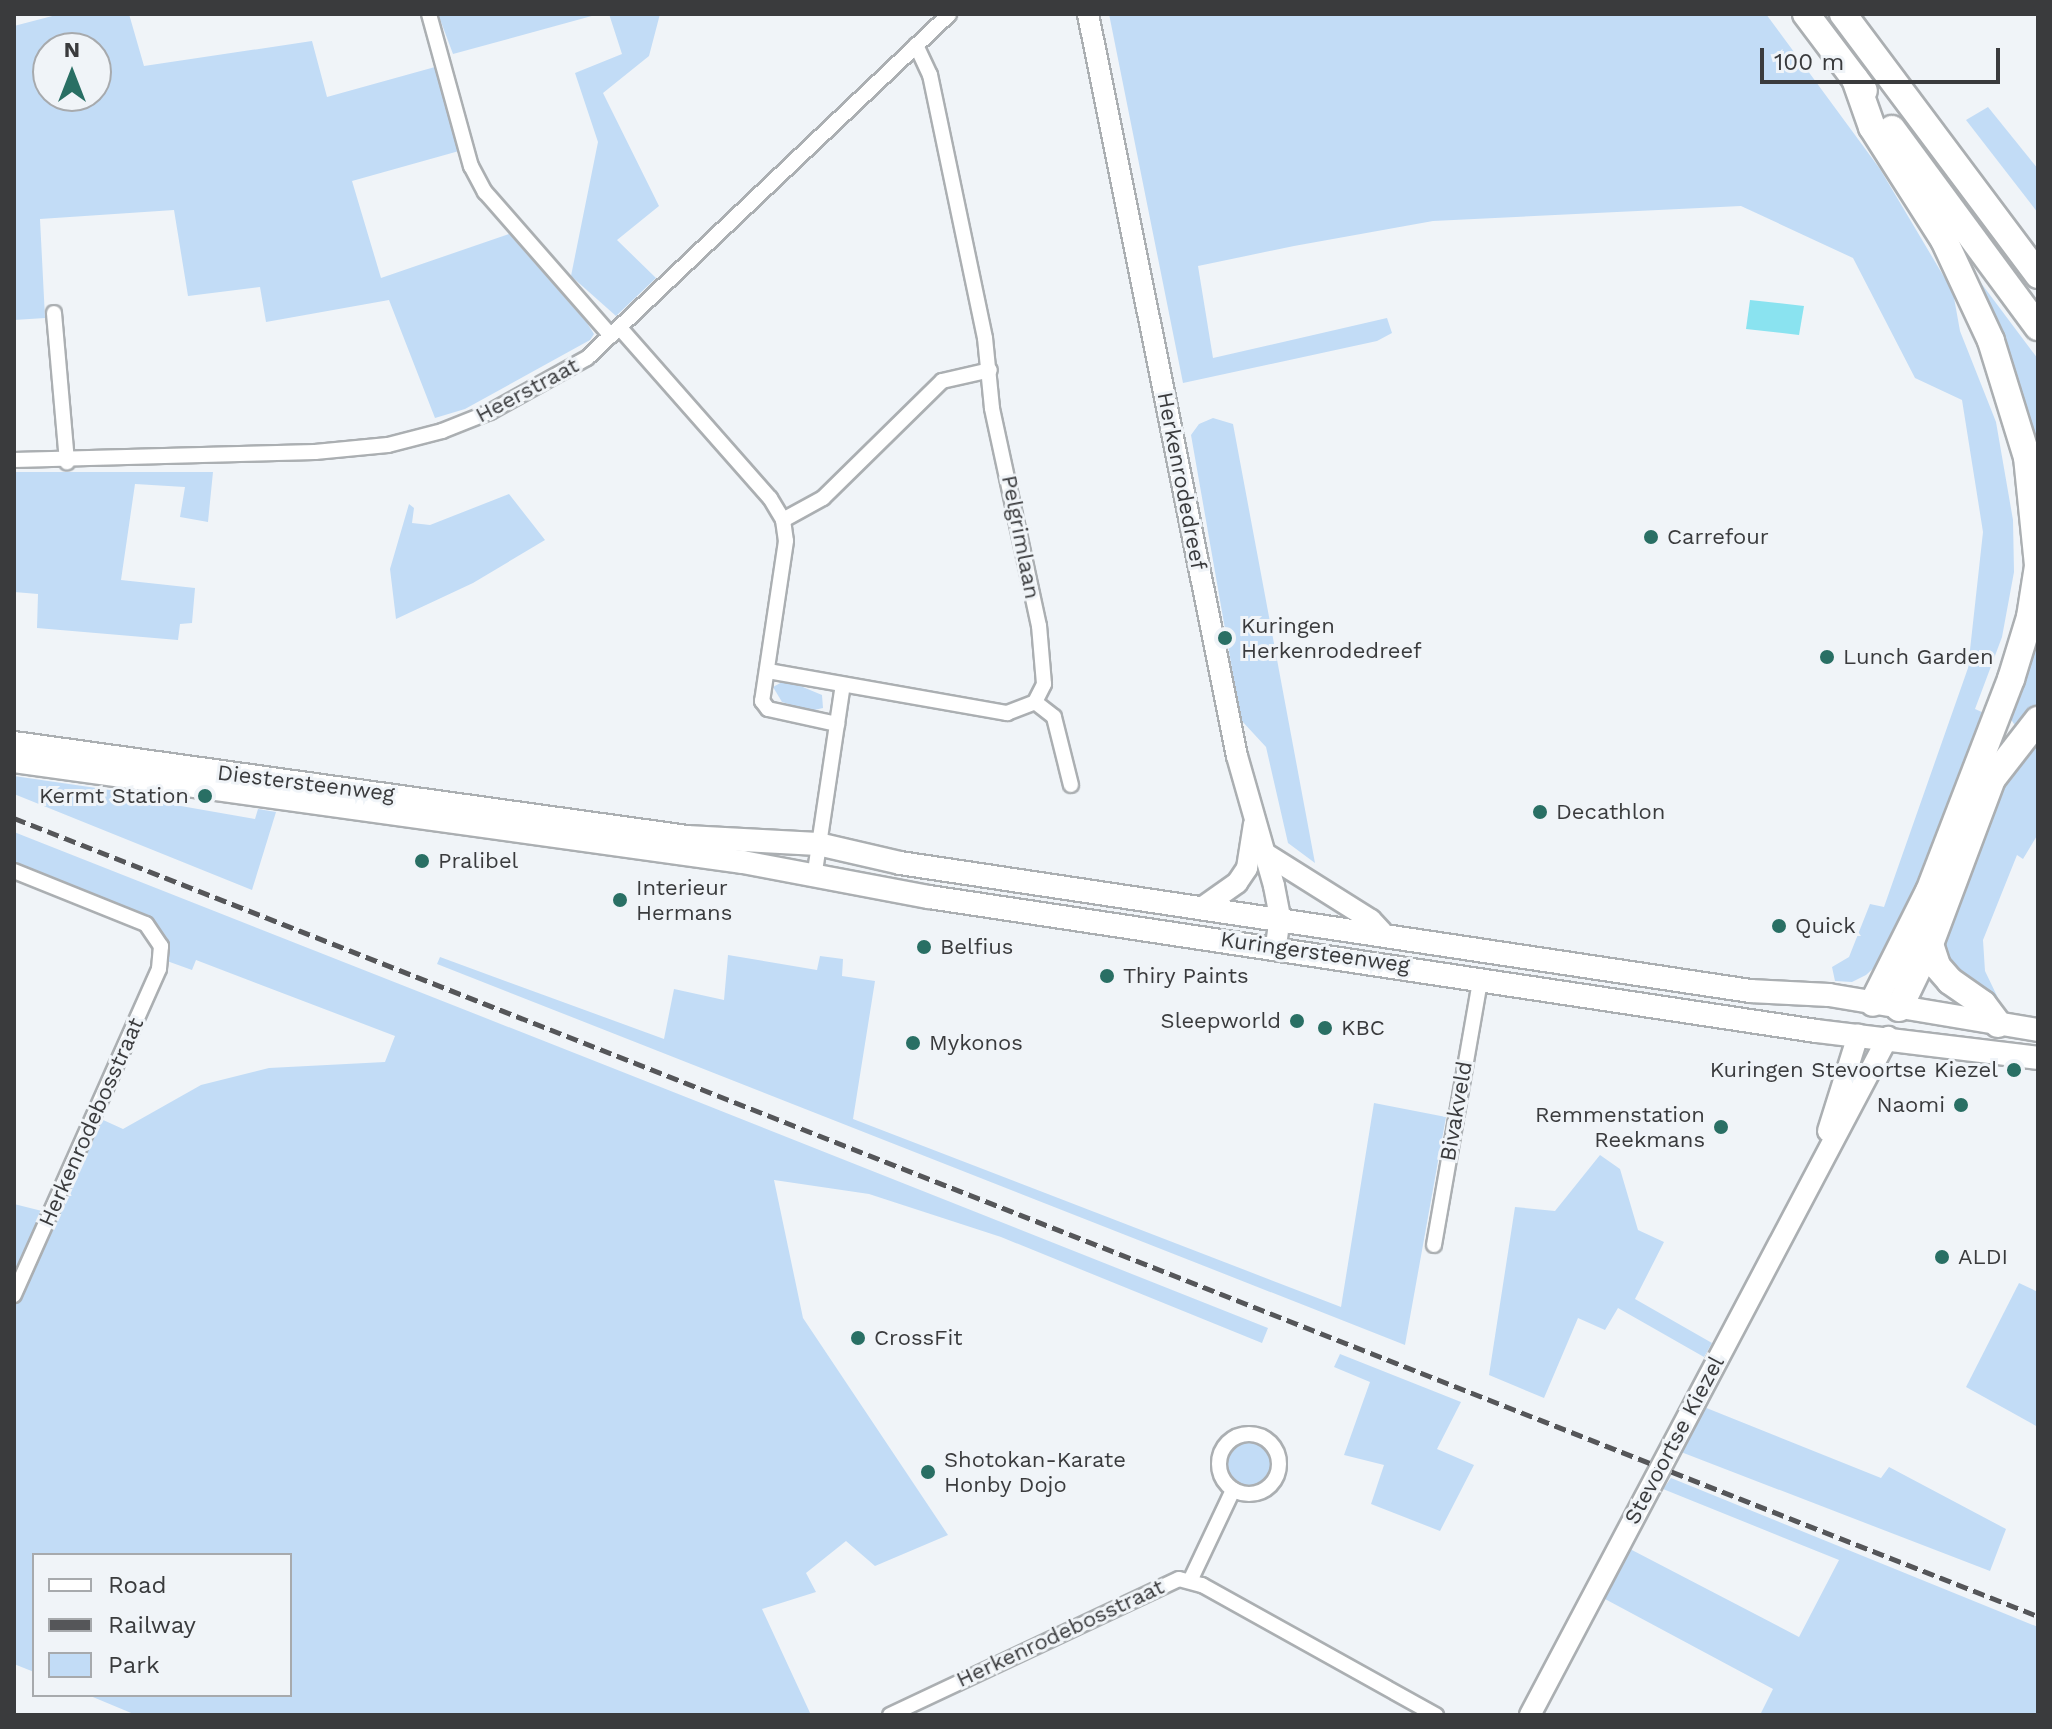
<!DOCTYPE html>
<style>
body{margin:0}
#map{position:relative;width:2052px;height:1729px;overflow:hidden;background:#f0f4f8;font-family:"Work Sans",sans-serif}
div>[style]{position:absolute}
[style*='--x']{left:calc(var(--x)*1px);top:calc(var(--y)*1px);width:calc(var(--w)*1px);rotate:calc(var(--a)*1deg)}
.green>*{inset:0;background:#c2dcf6}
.round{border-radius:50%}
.water>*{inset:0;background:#8ae3f0}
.roads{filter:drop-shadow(2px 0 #abafb2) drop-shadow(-2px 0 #abafb2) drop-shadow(0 2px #abafb2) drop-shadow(0 -2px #abafb2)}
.street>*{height:14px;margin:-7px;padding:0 7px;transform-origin:7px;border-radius:7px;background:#fff}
.street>.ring{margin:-7px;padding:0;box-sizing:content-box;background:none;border:14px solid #fff;border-radius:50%}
.secondary>*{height:20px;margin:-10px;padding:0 10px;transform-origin:10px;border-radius:10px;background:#fff}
.primary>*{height:22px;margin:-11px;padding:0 11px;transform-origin:11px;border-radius:11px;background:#fff}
.highway>*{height:26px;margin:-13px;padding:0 13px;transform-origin:13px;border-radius:13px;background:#fff}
.rail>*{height:5px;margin-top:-2.5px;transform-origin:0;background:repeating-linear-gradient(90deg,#555659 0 12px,transparent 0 18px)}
.dots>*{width:22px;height:22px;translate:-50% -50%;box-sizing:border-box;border:4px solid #f0f4f8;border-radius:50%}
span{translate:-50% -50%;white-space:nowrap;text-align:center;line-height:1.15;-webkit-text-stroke:6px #f0f4f8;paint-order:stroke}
.street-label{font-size:22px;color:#3a3b3d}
.poi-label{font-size:22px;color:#3a3b3d}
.left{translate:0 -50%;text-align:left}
.right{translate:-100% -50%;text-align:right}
.frame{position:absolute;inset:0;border:16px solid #3a3b3d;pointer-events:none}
.legend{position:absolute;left:32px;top:1553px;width:260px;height:144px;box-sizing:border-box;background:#f0f4f8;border:2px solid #a7aaad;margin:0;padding:10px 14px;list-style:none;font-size:24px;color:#3a3b3d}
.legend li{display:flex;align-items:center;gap:16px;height:40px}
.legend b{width:40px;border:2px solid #a7aaad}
.north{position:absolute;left:32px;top:32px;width:80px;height:80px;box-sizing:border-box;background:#f0f4f8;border:2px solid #a7aaad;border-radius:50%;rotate:0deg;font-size:22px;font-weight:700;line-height:32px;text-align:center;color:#3a3b3d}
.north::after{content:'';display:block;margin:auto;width:28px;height:36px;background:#296f64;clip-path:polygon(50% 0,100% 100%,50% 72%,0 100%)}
.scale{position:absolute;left:1760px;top:48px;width:240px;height:36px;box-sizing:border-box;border:4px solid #3a3b3d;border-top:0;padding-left:10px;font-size:24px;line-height:28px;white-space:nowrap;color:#3a3b3d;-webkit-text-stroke:6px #f0f4f8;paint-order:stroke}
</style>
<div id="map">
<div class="green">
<i style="clip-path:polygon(evenodd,60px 14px,129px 14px,144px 66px,312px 41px,327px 97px,435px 67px,459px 151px,352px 181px,381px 278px,509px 234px,587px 323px,594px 334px,590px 340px,465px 409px,435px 418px,389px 300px,266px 322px,260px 287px,188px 296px,174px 210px,40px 219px,45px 318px,14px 320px,14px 26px,60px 14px,48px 48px,96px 48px,96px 96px,48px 96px,48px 48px)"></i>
<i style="clip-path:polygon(438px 14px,599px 14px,453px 54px)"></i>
<i style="clip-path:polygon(609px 14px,660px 14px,649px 56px,603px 93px,659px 206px,617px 240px,656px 278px,616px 316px,571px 276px,598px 142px,575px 73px,622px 54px)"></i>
<i style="clip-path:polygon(1109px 14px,1766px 14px,1880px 169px,1953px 292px,1960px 331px,1996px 422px,2013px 520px,2014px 572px,2002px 637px,1975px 709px,1984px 713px,1915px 894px,1877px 965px,1866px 975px,1852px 982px,1835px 981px,1832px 967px,1849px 957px,1870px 904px,1884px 907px,1968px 668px,1983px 532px,1962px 400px,1915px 378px,1853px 258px,1741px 206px,1433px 221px,1294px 246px,1198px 266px,1213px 358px,1387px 318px,1392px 333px,1377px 341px,1183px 383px)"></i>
<i style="clip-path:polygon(1988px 107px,2038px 169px,2038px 213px,1966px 120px)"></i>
<i style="clip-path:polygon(1975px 275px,2038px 359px,2038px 444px,2005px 338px,1973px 284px)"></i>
<i style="clip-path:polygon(1213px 418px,1233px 424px,1315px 863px,1288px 843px,1266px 747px,1241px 720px,1191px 435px,1199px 424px)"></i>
<i style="clip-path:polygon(14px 472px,213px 472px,208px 522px,180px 517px,185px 487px,135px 484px,121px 580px,195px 588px,192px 623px,180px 624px,178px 640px,37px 628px,38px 594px,14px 592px)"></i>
<i style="clip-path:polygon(509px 494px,545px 540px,473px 583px,396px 619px,390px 569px,409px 504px,414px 508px,412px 523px,430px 525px)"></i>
<i style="clip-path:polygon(2038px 638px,2038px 710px,2018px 730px,2010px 718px)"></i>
<i style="clip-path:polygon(786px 680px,822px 695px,823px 708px,810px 711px,782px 702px,773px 687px)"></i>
<i style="clip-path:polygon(2038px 742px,2038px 834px,2023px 859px,2017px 855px,1983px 940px,1985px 971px,1998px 998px,1986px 997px,1956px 976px,1941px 952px,1978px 837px,2021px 758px)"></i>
<i style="clip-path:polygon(14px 776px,158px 797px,158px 802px,255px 819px,258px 809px,276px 812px,252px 890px,14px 794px)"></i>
<i style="clip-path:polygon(14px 832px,696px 1101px,1268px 1328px,1262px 1343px,1001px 1237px,869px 1194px,774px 1180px,803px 1318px,948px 1535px,875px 1566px,846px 1541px,806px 1573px,816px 1592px,762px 1609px,811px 1715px,136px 1715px,88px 1695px,290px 1695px,290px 1555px,34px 1555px,34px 1672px,14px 1664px,14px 1204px,58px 1215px,101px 1119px,123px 1129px,201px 1085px,269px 1068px,385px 1062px,395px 1036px,196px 960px,192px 970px,167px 961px,161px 930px,151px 921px,14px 863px)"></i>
<i style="clip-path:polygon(728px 955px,817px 970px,820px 956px,843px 959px,842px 976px,875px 981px,853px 1119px,1341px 1307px,1374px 1103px,1446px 1117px,1405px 1345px,437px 964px,440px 957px,664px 1039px,674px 989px,724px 1000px)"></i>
<i style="clip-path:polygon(1600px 1155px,1620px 1169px,1638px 1230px,1664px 1242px,1635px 1299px,1712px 1343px,1704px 1357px,1618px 1308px,1605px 1330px,1578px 1318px,1544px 1398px,1489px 1375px,1515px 1207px,1555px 1211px)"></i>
<i style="clip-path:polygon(2019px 1283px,2038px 1292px,2038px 1427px,1966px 1387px)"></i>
<i style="clip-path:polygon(1340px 1354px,1461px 1402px,1437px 1449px,1474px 1465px,1440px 1531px,1371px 1504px,1384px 1465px,1344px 1455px,1370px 1382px,1334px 1367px)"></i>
<i style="clip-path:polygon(1704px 1407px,1881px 1478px,1889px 1467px,2006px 1529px,1990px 1571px,1681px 1452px)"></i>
<i class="round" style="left:1224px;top:1439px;width:48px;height:48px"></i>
<i style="clip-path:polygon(1671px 1478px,2038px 1627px,2038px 1715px,1760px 1715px,1773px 1689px,1605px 1599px,1630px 1549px,1799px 1637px,1839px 1560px,1663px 1489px)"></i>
</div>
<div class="water">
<i style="clip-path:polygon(1750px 300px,1804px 306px,1799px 335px,1746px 329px)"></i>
</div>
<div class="roads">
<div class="street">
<i style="--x:429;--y:14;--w:158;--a:74.6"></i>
<i style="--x:471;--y:166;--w:30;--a:62"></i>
<i style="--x:485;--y:192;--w:191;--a:48.8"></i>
<i style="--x:54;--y:313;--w:150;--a:85"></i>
<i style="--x:620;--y:328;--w:227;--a:48.6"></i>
<i style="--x:770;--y:498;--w:26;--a:59"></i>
<i style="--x:783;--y:520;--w:21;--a:82"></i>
<i style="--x:786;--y:541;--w:162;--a:98.5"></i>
<i style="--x:762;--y:701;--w:10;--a:53"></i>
<i style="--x:768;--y:709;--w:71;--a:12.3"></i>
<i style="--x:14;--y:460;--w:301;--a:-1.5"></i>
<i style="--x:315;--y:452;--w:73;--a:-5.5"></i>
<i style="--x:388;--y:445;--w:56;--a:-14.5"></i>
<i style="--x:442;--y:431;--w:52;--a:-21.6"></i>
<i style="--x:490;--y:412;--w:111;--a:-29.1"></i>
<i style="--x:587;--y:358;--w:499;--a:-43.5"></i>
<i style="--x:783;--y:520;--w:46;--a:-28.8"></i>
<i style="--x:823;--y:498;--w:167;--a:-44.5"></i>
<i style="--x:942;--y:381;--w:49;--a:-12.9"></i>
<i style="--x:768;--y:671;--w:243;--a:10"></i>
<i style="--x:1007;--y:713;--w:30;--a:-21"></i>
<i style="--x:1035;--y:702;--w:20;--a:-63"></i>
<i style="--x:1044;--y:684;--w:58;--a:-94.9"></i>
<i style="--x:1039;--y:626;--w:223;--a:-102.2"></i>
<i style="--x:992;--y:408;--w:70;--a:-95.7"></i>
<i style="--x:985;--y:338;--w:269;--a:-101.8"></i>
<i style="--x:930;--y:75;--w:33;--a:-115"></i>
<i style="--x:1035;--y:702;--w:24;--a:38"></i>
<i style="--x:1054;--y:717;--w:70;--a:76"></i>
<i style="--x:14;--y:871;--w:142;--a:21.9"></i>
<i style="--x:146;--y:924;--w:27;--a:56"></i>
<i style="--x:161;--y:946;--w:23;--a:95"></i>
<i style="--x:159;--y:969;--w:357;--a:114"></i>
<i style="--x:814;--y:878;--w:195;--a:-81.5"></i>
<i style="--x:1434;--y:1245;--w:272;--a:-80.1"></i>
<i class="ring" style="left:1219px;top:1434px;width:46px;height:46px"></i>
<i style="--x:1190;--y:1581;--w:101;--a:-64.7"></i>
<i style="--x:890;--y:1715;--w:319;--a:-25.2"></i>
<i style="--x:1179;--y:1579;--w:24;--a:15"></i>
<i style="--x:1202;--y:1585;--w:268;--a:29.1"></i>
</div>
<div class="secondary">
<i style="--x:1088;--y:14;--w:757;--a:78.65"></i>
<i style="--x:1237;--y:756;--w:135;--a:74.1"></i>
<i style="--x:1274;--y:886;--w:32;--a:79"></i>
<i style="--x:1280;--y:917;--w:29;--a:98"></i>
<i style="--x:1266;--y:854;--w:124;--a:32.2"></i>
<i style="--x:1371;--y:920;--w:16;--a:47"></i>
<i style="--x:1203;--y:907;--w:42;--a:-35.2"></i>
<i style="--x:1237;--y:883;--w:18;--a:-56"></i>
<i style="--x:1247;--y:868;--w:45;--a:-81"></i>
<i style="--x:1828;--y:1131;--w:101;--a:-72.6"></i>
<i style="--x:1530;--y:1715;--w:767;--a:-62.16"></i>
</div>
<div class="primary">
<i style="--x:14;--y:743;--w:680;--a:7.95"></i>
<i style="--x:687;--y:837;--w:131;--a:3.1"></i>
<i style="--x:818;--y:844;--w:84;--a:13"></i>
<i style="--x:900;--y:863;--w:860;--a:8.56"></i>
<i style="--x:1750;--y:991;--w:79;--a:2.9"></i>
<i style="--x:1829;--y:995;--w:212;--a:9.5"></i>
<i style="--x:14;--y:761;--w:736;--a:7.89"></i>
<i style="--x:743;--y:862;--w:189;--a:10.7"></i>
<i style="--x:929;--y:897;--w:897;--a:8.59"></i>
<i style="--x:1816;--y:1031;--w:224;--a:6.9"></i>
</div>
<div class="highway">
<i style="--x:1806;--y:14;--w:96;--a:53"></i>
<i style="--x:1843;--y:14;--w:326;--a:53.2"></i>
<i style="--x:1855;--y:79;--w:51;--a:70.5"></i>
<i style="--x:1872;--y:127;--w:134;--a:57.5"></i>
<i style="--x:1944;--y:240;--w:111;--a:65"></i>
<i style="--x:1991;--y:341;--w:121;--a:72.8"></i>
<i style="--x:2027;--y:457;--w:110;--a:84.2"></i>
<i style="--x:2038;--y:566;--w:52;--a:98.9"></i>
<i style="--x:2030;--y:617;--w:65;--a:107"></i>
<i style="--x:2011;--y:679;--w:227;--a:111.1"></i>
<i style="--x:1929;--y:891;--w:125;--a:116.6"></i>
<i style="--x:1892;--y:129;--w:246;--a:53.6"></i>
<i style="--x:1930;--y:944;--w:23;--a:72"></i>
<i style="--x:1937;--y:966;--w:20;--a:49"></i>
<i style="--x:1950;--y:981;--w:40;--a:34.9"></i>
<i style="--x:1983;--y:1004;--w:25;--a:53"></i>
<i style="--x:1899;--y:1008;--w:71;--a:-64.2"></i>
<i style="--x:1930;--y:944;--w:176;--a:-69.4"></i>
<i style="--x:1992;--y:779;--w:75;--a:-52.1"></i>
</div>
</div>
<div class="rail">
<i style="--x:14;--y:818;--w:2176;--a:21.52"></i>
</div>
<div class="dots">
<i style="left:1651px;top:537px;background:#296f64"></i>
<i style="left:1225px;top:638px;background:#296f64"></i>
<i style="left:1827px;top:657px;background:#296f64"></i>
<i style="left:205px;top:796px;background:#296f64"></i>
<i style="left:1540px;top:812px;background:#296f64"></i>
<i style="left:422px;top:861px;background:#296f64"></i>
<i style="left:620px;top:900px;background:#296f64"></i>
<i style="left:1779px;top:926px;background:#296f64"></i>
<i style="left:924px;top:947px;background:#296f64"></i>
<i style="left:1107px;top:976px;background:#296f64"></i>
<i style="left:1297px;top:1021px;background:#296f64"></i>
<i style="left:1325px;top:1028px;background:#296f64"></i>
<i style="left:913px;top:1043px;background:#296f64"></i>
<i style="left:2014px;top:1070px;background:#296f64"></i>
<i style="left:1961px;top:1105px;background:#296f64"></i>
<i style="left:1721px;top:1127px;background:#296f64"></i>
<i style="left:1942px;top:1257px;background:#296f64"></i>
<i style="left:858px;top:1338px;background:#296f64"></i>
<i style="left:928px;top:1472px;background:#296f64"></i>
</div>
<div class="street-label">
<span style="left:527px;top:390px;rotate:-28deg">Heerstraat</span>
<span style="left:1182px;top:481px;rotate:79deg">Herkenrodedreef</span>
<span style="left:1021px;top:537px;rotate:79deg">Pelgrimlaan</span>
<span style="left:306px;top:783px;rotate:7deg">Diestersteenweg</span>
<span style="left:1315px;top:952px;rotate:8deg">Kuringersteenweg</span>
<span style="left:1456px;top:1111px;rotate:-80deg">Bivakveld</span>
<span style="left:91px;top:1122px;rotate:-66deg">Herkenrodebosstraat</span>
<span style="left:1674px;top:1440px;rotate:-62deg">Stevoortse Kiezel</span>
<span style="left:1060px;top:1633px;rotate:-25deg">Herkenrodebosstraat</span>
</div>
<div class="poi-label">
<span class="left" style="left:1667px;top:537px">Carrefour</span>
<span class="left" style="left:1241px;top:638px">Kuringen<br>Herkenrodedreef</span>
<span class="left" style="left:1843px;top:657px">Lunch Garden</span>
<span class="right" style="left:189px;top:796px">Kermt Station</span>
<span class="left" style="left:1556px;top:812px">Decathlon</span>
<span class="left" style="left:438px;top:861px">Pralibel</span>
<span class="left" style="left:636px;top:900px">Interieur<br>Hermans</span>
<span class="left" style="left:1795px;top:926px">Quick</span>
<span class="left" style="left:940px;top:947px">Belfius</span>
<span class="left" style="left:1123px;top:976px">Thiry Paints</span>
<span class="right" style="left:1281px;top:1021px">Sleepworld</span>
<span class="left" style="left:1341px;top:1028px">KBC</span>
<span class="left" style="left:929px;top:1043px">Mykonos</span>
<span class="right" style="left:1998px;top:1070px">Kuringen Stevoortse Kiezel</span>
<span class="right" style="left:1945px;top:1105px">Naomi</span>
<span class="right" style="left:1705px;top:1127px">Remmenstation<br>Reekmans</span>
<span class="left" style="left:1958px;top:1257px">ALDI</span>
<span class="left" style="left:874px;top:1338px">CrossFit</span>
<span class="left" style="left:944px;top:1472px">Shotokan-Karate<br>Honby Dojo</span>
</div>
<div class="frame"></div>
<ul class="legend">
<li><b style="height:10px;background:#fff"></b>Road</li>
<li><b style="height:10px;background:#555659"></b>Railway</li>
<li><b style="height:22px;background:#c2dcf6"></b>Park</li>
</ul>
<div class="north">N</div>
<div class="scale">100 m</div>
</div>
